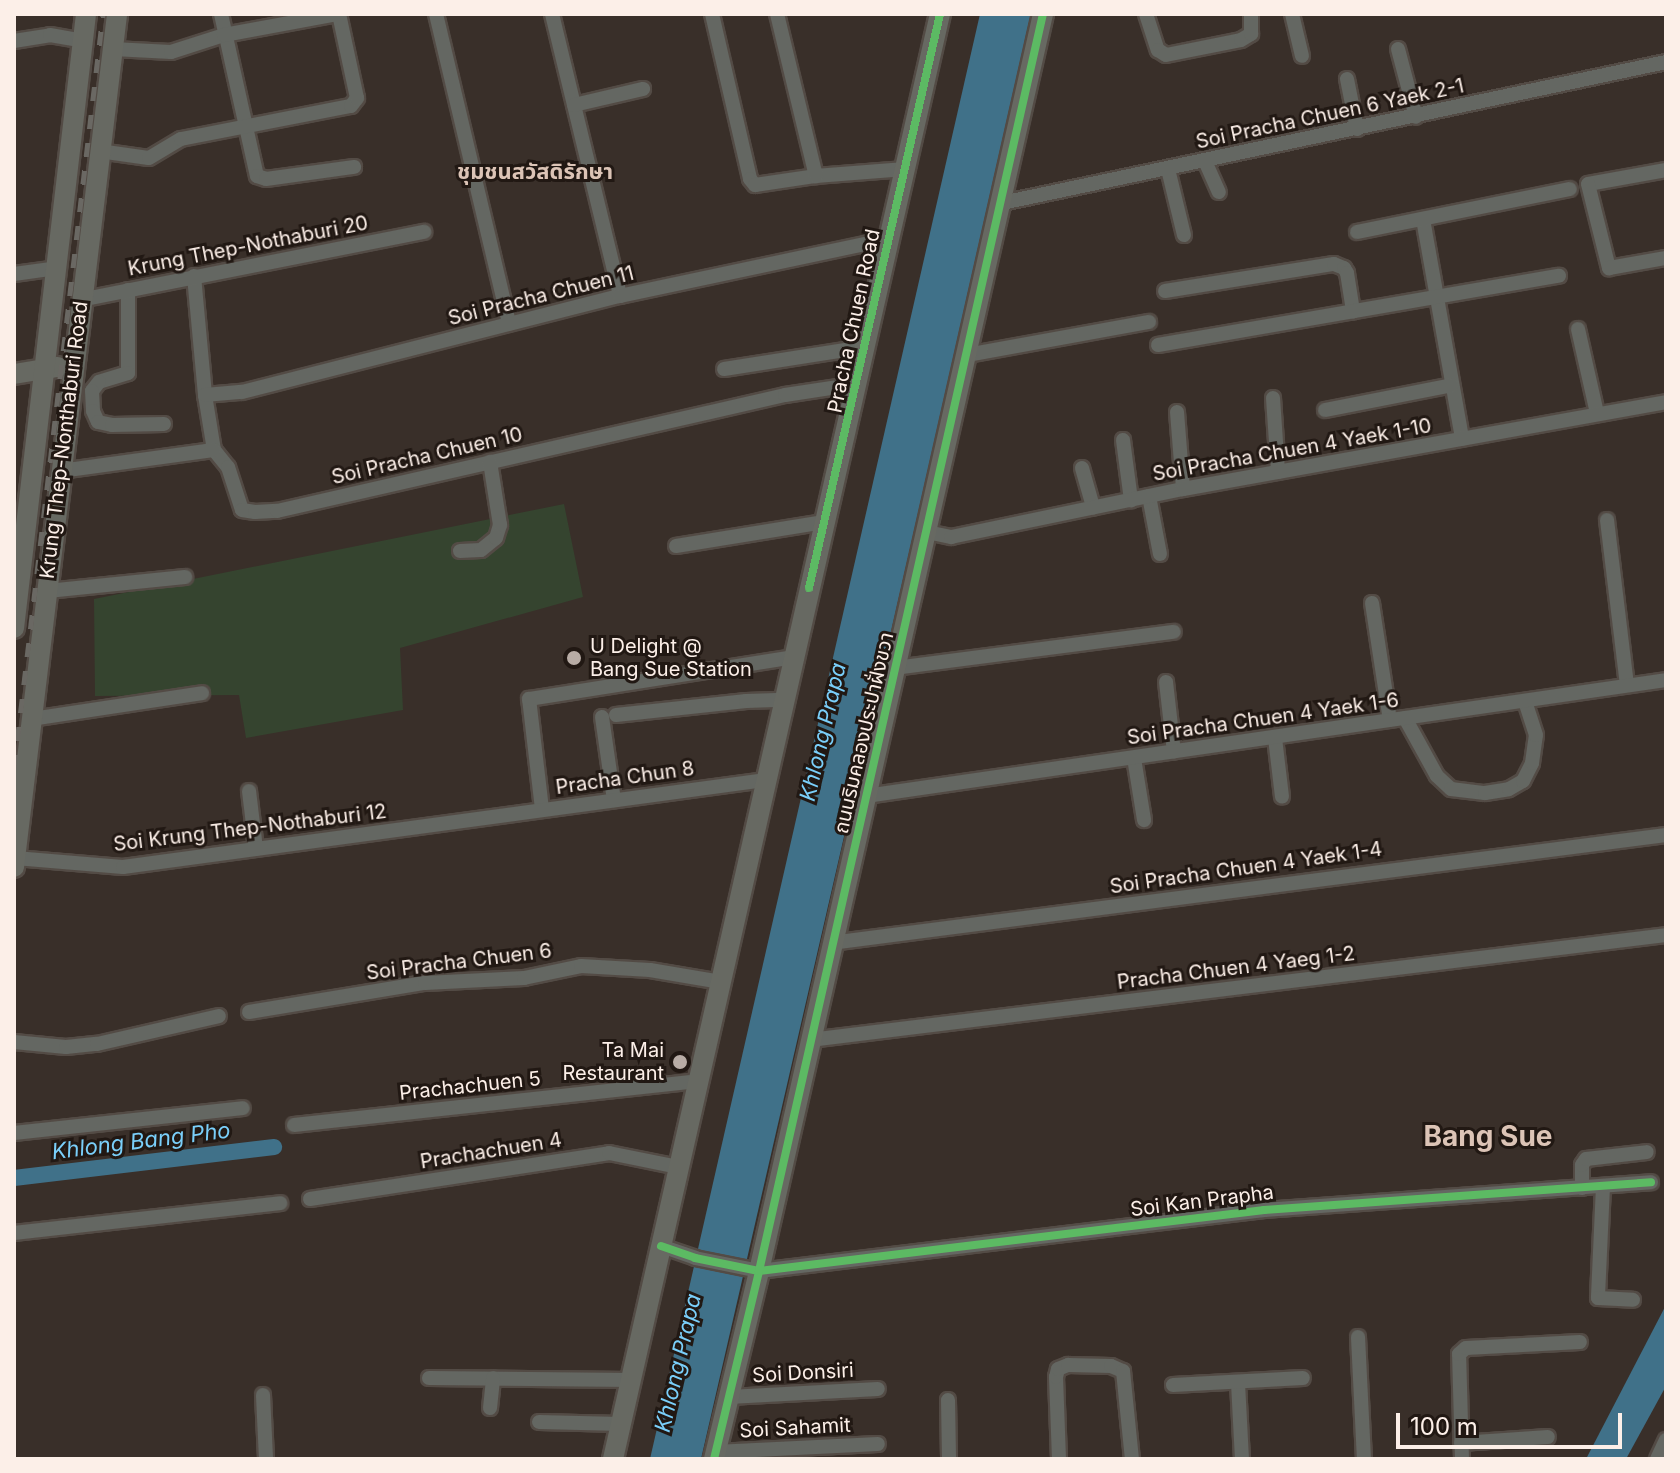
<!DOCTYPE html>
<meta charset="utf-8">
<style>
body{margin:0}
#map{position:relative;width:1680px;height:1473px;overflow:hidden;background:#392f29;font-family:Inter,"Noto Sans Thai",sans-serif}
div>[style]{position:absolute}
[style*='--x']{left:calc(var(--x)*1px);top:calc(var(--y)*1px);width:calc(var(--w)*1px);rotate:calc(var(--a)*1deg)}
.green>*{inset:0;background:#35442f}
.water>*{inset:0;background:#407189}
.canal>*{height:16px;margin:-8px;padding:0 8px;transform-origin:8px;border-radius:8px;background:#407189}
.roads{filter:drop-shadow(2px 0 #534b45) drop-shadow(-2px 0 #534b45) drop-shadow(0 2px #534b45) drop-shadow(0 -2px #534b45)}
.street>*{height:14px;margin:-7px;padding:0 7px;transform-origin:7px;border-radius:7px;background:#646762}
.secondary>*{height:20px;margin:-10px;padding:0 10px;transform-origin:10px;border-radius:10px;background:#676962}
.rail>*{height:5px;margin-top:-2.5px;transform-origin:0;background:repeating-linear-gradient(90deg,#6a6863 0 14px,transparent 0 28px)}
.cycleway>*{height:8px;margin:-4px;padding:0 4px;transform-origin:4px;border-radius:4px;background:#5cba63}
.dots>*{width:22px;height:22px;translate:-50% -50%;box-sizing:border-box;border:4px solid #211813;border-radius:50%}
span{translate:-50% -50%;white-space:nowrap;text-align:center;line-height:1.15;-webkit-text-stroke:6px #211813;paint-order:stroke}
.street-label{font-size:20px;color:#fcefe8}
.poi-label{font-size:20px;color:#fcefe8}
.left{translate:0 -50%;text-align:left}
.right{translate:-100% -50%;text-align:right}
.neighbourhood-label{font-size:22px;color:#dcc4b6;font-weight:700}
.water-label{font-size:22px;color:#7acffa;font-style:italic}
.district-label{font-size:28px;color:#dcc4b6;font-weight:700}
.frame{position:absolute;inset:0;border:16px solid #fcefe8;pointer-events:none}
.scale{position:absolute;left:1396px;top:1413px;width:226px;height:36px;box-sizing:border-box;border:4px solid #fcefe8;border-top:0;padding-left:10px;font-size:24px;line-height:28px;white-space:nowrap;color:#fcefe8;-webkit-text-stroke:6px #211813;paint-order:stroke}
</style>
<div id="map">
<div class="green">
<i style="clip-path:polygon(564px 504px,583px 597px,400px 648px,403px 710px,246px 738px,239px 695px,95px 696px,94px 599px)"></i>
</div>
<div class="water">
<i style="clip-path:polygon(980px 14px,1033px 14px,701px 1459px,650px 1459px)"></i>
<i style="clip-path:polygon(1666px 1305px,1666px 1386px,1626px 1459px,1586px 1459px)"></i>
</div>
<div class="canal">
<i style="--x:14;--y:1178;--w:262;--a:-6.8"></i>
</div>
<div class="roads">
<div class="street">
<i style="--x:221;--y:14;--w:166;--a:77.5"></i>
<i style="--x:257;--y:176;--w:9;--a:18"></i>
<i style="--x:266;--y:179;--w:89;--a:-7.8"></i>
<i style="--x:436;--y:14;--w:318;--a:76.7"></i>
<i style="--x:552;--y:14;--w:290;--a:76.4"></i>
<i style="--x:712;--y:14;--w:169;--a:77"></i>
<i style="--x:750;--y:179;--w:8;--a:50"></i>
<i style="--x:755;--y:185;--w:62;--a:-8.4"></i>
<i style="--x:816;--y:176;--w:89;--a:-4.5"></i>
<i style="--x:777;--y:14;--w:167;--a:76.5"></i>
<i style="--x:1146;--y:14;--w:38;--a:72"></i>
<i style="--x:1158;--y:50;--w:9;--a:32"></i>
<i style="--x:1166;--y:55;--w:76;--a:-11.3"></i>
<i style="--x:1241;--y:40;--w:12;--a:-31"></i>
<i style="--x:1251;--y:34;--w:20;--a:-90"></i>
<i style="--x:1292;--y:14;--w:43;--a:76.6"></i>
<i style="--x:14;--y:41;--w:36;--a:-9"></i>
<i style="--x:50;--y:35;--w:34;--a:10"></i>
<i style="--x:113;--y:49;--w:58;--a:3"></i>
<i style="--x:171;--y:52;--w:56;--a:-17.8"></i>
<i style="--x:224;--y:35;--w:115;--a:-10.5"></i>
<i style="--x:1398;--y:49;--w:70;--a:75.2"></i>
<i style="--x:1347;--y:79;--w:51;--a:78.7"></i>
<i style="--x:574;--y:105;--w:71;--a:-13.1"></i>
<i style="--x:99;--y:151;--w:50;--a:8"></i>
<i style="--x:149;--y:158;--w:37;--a:-31"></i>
<i style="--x:181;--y:139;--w:173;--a:-11"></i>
<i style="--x:351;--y:106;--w:10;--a:-53"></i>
<i style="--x:357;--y:98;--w:86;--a:-102.1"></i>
<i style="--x:1205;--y:161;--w:34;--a:66"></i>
<i style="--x:1168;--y:169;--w:68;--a:76.4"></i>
<i style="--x:1666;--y:170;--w:79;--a:169.8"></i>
<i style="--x:1588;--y:184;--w:87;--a:76"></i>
<i style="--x:1609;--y:268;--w:58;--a:-10"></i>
<i style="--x:1002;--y:203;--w:679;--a:-11.99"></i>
<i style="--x:1423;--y:219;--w:223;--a:79.9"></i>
<i style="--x:1357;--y:232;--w:217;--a:-11.4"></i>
<i style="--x:14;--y:274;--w:43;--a:-7.9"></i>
<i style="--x:194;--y:276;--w:120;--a:84.7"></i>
<i style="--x:205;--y:395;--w:56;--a:80.7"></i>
<i style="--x:214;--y:450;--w:22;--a:51"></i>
<i style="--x:228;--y:467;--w:45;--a:72"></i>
<i style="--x:242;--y:510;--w:13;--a:9"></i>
<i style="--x:255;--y:512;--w:22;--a:-3"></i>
<i style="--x:277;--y:511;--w:521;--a:-12.86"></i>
<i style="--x:785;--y:395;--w:74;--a:-8.6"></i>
<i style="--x:128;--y:290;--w:83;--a:90"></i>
<i style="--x:128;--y:373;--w:30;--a:163"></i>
<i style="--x:99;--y:382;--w:11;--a:128"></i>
<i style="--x:92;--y:391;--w:20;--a:87"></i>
<i style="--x:93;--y:411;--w:12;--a:66"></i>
<i style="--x:98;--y:422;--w:14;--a:12"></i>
<i style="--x:112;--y:425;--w:52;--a:-1.1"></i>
<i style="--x:1165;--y:291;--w:171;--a:-9.1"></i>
<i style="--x:1334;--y:264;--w:11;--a:22"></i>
<i style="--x:1344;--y:268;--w:6;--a:59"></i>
<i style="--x:1347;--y:273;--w:39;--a:81"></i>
<i style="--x:80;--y:300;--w:351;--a:-11.2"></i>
<i style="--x:1578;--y:329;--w:86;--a:77.3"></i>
<i style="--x:1158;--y:345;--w:407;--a:-9.8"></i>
<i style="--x:967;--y:355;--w:185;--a:-10.3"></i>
<i style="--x:724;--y:369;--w:142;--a:-8.9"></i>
<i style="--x:205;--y:395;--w:37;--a:-5"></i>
<i style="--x:242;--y:392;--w:390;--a:-14.3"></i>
<i style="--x:620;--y:296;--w:274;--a:-12"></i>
<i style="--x:1273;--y:398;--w:74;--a:86.1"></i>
<i style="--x:1325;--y:410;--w:129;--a:-11.1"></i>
<i style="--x:1177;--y:412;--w:77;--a:85.5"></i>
<i style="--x:1123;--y:440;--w:61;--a:82.4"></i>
<i style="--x:1082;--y:468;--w:41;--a:74.2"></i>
<i style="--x:60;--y:471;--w:155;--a:-7.8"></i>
<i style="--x:1149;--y:496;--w:59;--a:79.3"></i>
<i style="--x:1607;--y:520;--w:166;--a:83.1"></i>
<i style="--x:927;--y:532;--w:25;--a:12"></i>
<i style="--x:951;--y:537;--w:237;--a:-11.7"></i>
<i style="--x:1183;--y:489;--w:491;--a:-10.2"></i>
<i style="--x:676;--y:546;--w:150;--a:-9.2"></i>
<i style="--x:460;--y:551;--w:21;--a:-3"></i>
<i style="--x:481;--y:550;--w:19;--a:-39"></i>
<i style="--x:496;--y:538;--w:14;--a:-73"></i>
<i style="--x:500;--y:525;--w:64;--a:-99"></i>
<i style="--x:47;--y:591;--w:139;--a:-5.8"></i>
<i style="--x:1372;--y:603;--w:118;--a:81.3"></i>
<i style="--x:895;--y:668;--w:281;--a:-7.4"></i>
<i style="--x:1166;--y:682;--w:70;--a:83.5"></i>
<i style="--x:616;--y:715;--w:131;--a:-6.1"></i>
<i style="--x:746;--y:701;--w:38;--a:-2"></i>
<i style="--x:602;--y:717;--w:84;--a:81.8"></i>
<i style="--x:1405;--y:718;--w:66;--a:61.1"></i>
<i style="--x:1437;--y:776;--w:19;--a:43"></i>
<i style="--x:1451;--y:789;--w:34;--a:7"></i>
<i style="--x:1485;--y:793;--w:24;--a:-9"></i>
<i style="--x:1509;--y:789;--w:16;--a:-30"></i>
<i style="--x:1523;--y:781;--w:20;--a:-63"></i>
<i style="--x:1532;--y:763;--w:28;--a:-82"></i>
<i style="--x:1536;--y:735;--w:35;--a:-108"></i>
<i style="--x:31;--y:719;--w:173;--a:-8.6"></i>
<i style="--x:1275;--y:738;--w:59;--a:83.2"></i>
<i style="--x:1134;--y:758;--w:63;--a:80.8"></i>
<i style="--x:249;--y:791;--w:58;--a:83.1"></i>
<i style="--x:866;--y:796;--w:808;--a:-8.25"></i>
<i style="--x:542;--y:809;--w:111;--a:-96.7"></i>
<i style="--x:529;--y:699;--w:268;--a:-9"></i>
<i style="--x:15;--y:858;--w:108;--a:4.8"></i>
<i style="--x:123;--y:867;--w:649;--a:-7.71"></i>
<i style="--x:831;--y:943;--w:842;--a:-7.37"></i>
<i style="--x:249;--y:1012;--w:178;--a:-9.4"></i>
<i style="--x:425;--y:983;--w:99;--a:-2.9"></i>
<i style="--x:524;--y:978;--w:58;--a:-11.9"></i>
<i style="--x:581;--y:966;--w:69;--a:3.3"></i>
<i style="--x:650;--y:970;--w:72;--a:9.6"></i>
<i style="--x:810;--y:1040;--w:862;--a:-6.99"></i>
<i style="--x:14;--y:1042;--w:52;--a:5.5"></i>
<i style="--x:66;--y:1047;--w:31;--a:-6"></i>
<i style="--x:97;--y:1044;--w:125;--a:-12.9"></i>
<i style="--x:294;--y:1125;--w:406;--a:-6.2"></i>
<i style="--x:14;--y:1133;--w:230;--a:-6.2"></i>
<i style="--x:1603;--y:1186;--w:112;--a:92.6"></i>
<i style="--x:1598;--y:1298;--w:35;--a:3"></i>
<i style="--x:1582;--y:1188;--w:23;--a:-90"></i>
<i style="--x:1582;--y:1165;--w:7;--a:-56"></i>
<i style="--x:1586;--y:1159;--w:61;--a:-6.5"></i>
<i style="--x:310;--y:1199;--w:303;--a:-8.7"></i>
<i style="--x:609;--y:1153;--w:70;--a:11.5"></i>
<i style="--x:14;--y:1233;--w:268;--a:-6.4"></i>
<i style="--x:661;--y:1246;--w:36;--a:19"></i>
<i style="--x:695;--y:1258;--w:65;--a:11.5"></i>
<i style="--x:759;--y:1271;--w:509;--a:-6.89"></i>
<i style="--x:1264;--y:1210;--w:388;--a:-4.1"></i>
<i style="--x:1358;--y:1337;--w:122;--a:87.2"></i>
<i style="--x:429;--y:1378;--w:202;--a:0.6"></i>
<i style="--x:1238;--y:1383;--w:76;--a:87"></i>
<i style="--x:1173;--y:1385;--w:130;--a:-3.1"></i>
<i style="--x:263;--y:1395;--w:64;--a:87.3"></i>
<i style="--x:729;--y:1397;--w:149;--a:-3.1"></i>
<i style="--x:948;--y:1400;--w:59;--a:89"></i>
<i style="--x:490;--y:1408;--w:30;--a:-84"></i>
<i style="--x:539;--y:1422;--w:82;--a:1.4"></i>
<i style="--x:1461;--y:1443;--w:87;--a:-3.9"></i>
<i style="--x:715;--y:1452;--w:163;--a:-2.8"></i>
<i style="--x:1059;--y:1459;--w:82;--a:-92.1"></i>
<i style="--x:1056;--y:1377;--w:8;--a:-76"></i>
<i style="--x:1058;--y:1369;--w:11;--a:-22"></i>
<i style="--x:1068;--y:1365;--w:43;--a:1.3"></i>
<i style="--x:1111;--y:1366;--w:13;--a:23"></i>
<i style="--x:1123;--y:1371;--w:88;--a:84.2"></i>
<i style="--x:1462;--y:1459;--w:105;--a:-91.6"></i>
<i style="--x:1459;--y:1354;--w:9;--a:-41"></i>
<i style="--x:1466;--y:1348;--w:114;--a:-3"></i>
<i style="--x:1657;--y:1459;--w:21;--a:-65"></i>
</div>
<div class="secondary">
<i style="--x:14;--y:374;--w:44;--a:-9.2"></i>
<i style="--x:14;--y:628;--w:618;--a:-83.31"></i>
<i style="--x:14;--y:867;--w:859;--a:-83.11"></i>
<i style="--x:613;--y:1459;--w:1482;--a:-77.25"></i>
<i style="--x:714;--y:1459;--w:193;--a:-76.5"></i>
<i style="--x:759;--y:1271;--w:1289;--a:-77.27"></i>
</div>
</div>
<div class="rail">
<i style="--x:14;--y:768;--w:759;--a:-83.27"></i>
</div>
<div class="cycleway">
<i style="--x:809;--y:588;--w:589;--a:-77.14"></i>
<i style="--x:661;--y:1246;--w:36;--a:19"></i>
<i style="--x:695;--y:1258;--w:65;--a:11.5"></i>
<i style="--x:759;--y:1271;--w:509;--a:-6.89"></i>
<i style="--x:1264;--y:1210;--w:388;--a:-4.1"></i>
<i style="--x:714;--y:1459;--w:193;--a:-76.5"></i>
<i style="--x:759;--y:1271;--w:1289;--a:-77.27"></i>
</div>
<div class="dots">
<i style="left:574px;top:658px;background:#b8aca5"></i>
<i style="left:680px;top:1062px;background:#b8aca5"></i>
</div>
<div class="street-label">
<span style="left:1330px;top:114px;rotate:-12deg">Soi Pracha Chuen 6 Yaek 2-1</span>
<span style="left:248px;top:246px;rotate:-11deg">Krung Thep-Nothaburi 20</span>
<span style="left:541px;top:296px;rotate:-14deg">Soi Pracha Chuen 11</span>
<span style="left:854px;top:321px;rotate:-78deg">Pracha Chuen Road</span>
<span style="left:64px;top:440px;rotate:-83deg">Krung Thep-Nonthaburi Road</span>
<span style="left:1292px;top:450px;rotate:-10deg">Soi Pracha Chuen 4 Yaek 1-10</span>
<span style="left:427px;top:456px;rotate:-13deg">Soi Pracha Chuen 10</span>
<span style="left:1263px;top:719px;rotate:-8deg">Soi Pracha Chuen 4 Yaek 1-6</span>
<span style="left:864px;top:733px;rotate:-77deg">ถนนริมคลองประปาฝั่งขวา</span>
<span style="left:625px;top:778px;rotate:-8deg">Pracha Chun 8</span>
<span style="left:250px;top:828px;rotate:-7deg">Soi Krung Thep-Nothaburi 12</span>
<span style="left:1246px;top:868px;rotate:-8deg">Soi Pracha Chuen 4 Yaek 1-4</span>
<span style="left:459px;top:962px;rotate:-7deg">Soi Pracha Chuen 6</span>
<span style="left:1236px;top:968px;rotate:-7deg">Pracha Chuen 4 Yaeg 1-2</span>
<span style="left:470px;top:1086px;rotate:-6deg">Prachachuen 5</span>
<span style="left:491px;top:1151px;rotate:-9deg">Prachachuen 4</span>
<span style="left:1202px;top:1201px;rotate:-7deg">Soi Kan Prapha</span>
<span style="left:803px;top:1373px;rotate:-3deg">Soi Donsiri</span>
<span style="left:795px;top:1428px;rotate:-3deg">Soi Sahamit</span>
</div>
<div class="poi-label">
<span class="left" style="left:590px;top:658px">U Delight @<br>Bang Sue Station</span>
<span class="right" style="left:664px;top:1062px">Ta Mai<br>Restaurant</span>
</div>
<div class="neighbourhood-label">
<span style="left:535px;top:172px">ชุมชนสวัสดิรักษา</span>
</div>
<div class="water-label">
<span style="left:823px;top:732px;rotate:-77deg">Khlong Prapa</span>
<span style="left:141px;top:1141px;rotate:-7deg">Khlong Bang Pho</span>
<span style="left:678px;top:1363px;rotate:-77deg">Khlong Prapa</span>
</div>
<div class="district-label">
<span style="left:1488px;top:1136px">Bang Sue</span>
</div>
<div class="frame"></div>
<div class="scale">100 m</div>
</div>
